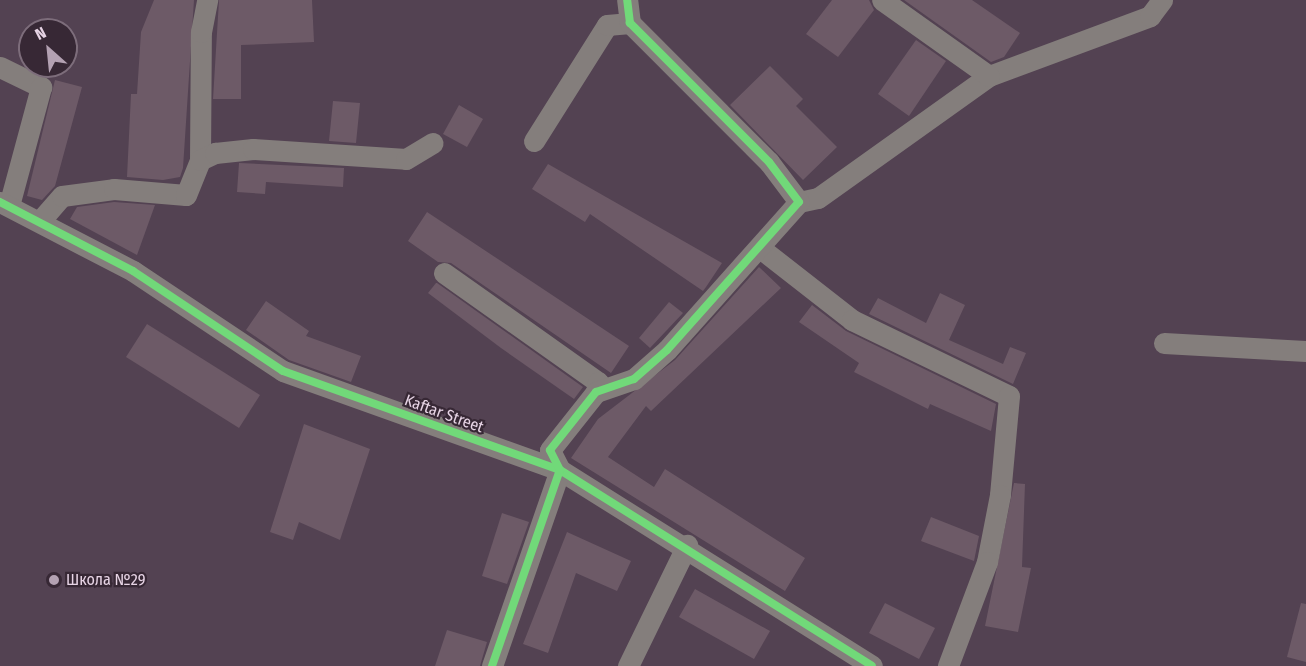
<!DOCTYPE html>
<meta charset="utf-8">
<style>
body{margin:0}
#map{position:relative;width:1306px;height:666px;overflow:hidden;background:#534252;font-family:"Fira Sans Condensed",sans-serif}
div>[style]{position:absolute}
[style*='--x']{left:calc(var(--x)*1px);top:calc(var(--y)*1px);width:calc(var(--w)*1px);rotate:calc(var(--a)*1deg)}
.building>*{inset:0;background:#6d5a67}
.street>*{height:21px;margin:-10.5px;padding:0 10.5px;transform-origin:10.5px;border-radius:10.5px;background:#847e7c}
.cycleway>*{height:8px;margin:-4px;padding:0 4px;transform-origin:4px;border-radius:4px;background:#71d979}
.dots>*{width:16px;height:16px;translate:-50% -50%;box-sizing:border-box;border:3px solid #372835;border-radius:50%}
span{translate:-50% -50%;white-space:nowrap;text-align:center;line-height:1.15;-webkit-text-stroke:4.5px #372835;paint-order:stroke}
.street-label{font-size:16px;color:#e7d4e5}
.poi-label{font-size:16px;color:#e7d4e5}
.left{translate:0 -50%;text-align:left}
.north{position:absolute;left:18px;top:18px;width:60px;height:60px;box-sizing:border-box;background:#372835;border:2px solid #7d6d7b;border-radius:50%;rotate:333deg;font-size:16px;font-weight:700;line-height:24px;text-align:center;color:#e7d4e5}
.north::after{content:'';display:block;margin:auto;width:21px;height:27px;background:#b3a1b2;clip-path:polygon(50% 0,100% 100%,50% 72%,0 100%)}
</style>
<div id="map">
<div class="building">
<i style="clip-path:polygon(154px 0,194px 0,183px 168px,180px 177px,163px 180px,127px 177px,131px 94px,137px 94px,141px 32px)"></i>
<i style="clip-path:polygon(219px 0,312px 0,314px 42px,241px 45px,241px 99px,213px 99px)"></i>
<i style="clip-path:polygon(832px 0,869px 0,874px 10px,838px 57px,806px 34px)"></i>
<i style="clip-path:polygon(904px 0,972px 0,1020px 33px,1004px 57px,991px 62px)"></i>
<i style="clip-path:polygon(916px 40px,946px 61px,909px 116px,878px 94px)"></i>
<i style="clip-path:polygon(770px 66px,803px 99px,796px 106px,837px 147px,803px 180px,730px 105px)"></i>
<i style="clip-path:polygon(55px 80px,82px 87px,55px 186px,42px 200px,27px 196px)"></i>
<i style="clip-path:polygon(333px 101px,360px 103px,356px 143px,329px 141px)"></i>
<i style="clip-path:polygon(459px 105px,483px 119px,467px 147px,443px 134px)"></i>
<i style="clip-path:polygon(239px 163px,344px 168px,343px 187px,266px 182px,265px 194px,237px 192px)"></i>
<i style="clip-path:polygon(548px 164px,722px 263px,706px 287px,703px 291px,590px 214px,585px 222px,532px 189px)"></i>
<i style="clip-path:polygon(114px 202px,155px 205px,137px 255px,70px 219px,77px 207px)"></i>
<i style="clip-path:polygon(427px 212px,629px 346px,611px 373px,451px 263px,438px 262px,408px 241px)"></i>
<i style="clip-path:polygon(759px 267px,781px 288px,651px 411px,646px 406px,608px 457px,654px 487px,665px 469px,805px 558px,785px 591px,571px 458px,598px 419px,675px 360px)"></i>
<i style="clip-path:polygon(436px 283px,437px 283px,583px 387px,574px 399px,501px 348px,428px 293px)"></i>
<i style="clip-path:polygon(940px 293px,965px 305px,949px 340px,1003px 364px,1010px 347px,1026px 353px,1013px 384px,869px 314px,878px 298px,926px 323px)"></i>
<i style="clip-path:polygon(266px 301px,309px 331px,306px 336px,361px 356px,351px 382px,289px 360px,246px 330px)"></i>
<i style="clip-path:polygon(669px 302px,683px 313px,650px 348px,639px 338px)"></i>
<i style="clip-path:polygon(812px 305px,846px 331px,996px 404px,991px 431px,930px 404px,928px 409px,854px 372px,859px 363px,799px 322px)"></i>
<i style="clip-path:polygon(147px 324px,260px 395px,239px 428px,126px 357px)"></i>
<i style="clip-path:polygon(304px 424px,370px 449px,340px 540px,299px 522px,293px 540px,270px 532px)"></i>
<i style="clip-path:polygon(1014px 483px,1025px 484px,1022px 567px,1031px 568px,1018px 632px,985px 626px)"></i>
<i style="clip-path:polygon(502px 513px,529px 522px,507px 584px,482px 576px)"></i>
<i style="clip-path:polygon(931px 517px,979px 536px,974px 561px,921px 541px)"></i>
<i style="clip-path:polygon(567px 532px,631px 561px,617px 591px,576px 573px,548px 653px,523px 644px)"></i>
<i style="clip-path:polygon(695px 589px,770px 631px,754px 659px,679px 617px)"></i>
<i style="clip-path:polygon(885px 603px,935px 628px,919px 659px,869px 633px)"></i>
<i style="clip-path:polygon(1301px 603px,1306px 604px,1306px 662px,1287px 657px)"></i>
<i style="clip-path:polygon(447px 630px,487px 642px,480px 666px,435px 666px)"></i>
</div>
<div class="street">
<i style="--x:0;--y:67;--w:46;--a:26"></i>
<i style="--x:41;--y:87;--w:123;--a:105.1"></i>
<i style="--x:989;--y:76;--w:172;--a:-20.4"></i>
<i style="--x:1150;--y:16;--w:20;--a:-53"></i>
<i style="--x:534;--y:141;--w:137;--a:-57.8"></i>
<i style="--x:607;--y:25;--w:23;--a:-5"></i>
<i style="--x:200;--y:160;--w:128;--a:-89.6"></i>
<i style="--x:201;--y:32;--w:33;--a:-79"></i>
<i style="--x:0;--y:202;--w:150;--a:27.4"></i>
<i style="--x:133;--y:271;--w:180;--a:33.7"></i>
<i style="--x:283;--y:371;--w:294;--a:19.7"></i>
<i style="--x:560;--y:470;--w:368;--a:32.1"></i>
<i style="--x:799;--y:202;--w:19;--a:-12"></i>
<i style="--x:818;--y:198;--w:210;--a:-35.5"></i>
<i style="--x:989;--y:76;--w:131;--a:-144.6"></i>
<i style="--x:40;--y:221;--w:33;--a:-49"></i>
<i style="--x:62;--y:196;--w:52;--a:-7.7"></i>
<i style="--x:114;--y:189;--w:72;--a:4.8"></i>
<i style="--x:186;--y:195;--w:38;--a:-68"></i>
<i style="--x:200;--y:160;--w:17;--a:-25"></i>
<i style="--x:215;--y:153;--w:38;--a:-6"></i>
<i style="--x:253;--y:149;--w:153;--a:3.7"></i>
<i style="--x:406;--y:159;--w:31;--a:-31"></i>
<i style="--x:760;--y:248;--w:117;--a:38"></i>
<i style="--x:852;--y:320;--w:174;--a:25.8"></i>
<i style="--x:1009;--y:396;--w:99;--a:95.2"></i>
<i style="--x:1000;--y:495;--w:68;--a:101"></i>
<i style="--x:987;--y:562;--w:111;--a:110.6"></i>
<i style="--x:444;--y:273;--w:189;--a:35.3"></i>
<i style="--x:598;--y:382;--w:10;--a:101"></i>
<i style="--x:1164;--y:343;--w:142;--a:3.2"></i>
<i style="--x:492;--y:666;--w:207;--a:-70.9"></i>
<i style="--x:560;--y:470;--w:22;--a:-117"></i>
<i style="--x:550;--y:450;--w:74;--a:-51.6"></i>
<i style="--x:596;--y:392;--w:40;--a:-18.9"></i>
<i style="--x:634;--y:379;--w:44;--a:-41.3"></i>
<i style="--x:667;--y:350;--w:198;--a:-48.3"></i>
<i style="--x:799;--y:202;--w:50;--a:-126.9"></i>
<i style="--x:769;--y:162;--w:197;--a:-135"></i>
<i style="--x:630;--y:23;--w:23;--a:-97"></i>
<i style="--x:628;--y:666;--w:135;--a:-64"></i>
</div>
<div class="cycleway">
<i style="--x:0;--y:202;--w:150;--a:27.4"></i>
<i style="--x:133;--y:271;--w:180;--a:33.7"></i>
<i style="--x:283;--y:371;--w:294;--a:19.7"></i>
<i style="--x:560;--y:470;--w:368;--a:32.1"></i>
<i style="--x:492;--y:666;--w:207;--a:-70.9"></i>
<i style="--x:560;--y:470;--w:22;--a:-117"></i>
<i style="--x:550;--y:450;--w:74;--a:-51.6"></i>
<i style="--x:596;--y:392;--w:40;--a:-18.9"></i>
<i style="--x:634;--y:379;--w:44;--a:-41.3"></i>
<i style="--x:667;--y:350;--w:198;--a:-48.3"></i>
<i style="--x:799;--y:202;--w:50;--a:-126.9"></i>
<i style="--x:769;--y:162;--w:197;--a:-135"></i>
<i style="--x:630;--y:23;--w:23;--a:-97"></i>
</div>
<div class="dots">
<i style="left:54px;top:580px;background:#b3a1b2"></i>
</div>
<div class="street-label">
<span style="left:444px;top:414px;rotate:20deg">Kaftar Street</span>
</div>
<div class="poi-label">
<span class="left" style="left:66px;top:580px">Школа №29</span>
</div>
<div class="north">N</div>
</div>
